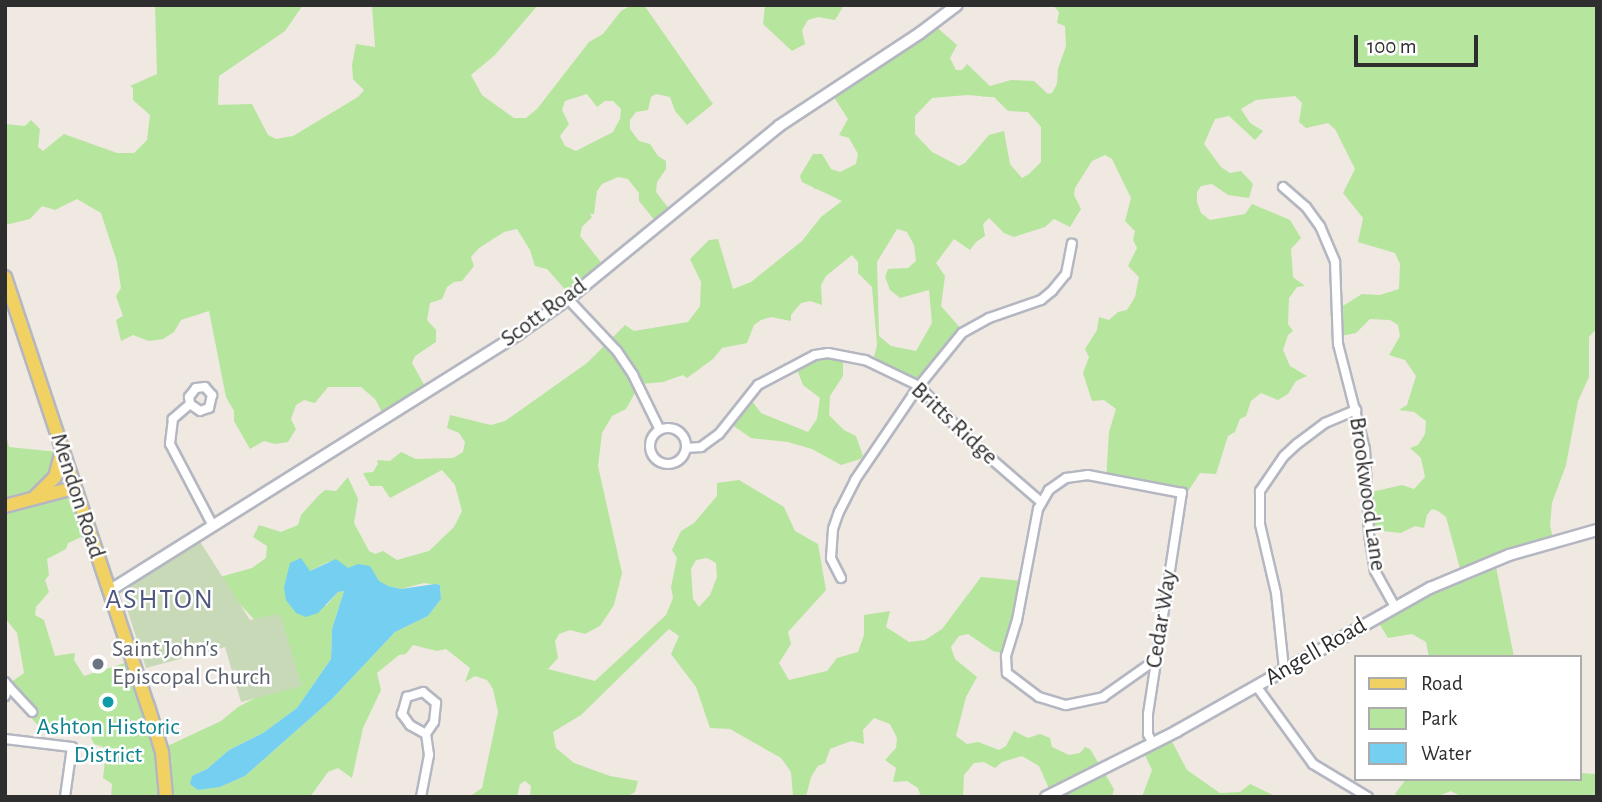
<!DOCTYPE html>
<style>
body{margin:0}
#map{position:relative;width:1602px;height:802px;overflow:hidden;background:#efe9e1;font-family:"Alegreya Sans",sans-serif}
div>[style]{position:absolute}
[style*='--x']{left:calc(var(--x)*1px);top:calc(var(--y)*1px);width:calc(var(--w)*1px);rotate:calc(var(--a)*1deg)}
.green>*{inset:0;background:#b6e59e}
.cemetery>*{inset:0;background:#c8d9b8}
.water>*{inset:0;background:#75cff0}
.roads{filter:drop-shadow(2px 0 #b4b7c1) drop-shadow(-2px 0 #b4b7c1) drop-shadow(0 2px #b4b7c1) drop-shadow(0 -2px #b4b7c1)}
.street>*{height:8px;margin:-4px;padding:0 4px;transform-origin:4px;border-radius:4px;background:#fff}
.street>.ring{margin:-4px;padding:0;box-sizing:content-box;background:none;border:8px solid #fff;border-radius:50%}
.secondary>*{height:10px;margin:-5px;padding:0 5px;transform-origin:5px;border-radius:5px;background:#fff}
.primary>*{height:12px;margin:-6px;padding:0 6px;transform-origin:6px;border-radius:6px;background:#f2d163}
.dots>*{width:19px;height:19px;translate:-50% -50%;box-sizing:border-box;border:4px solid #fff;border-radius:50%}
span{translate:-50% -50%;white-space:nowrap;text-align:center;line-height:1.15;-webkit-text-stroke:5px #fff;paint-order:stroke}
.street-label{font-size:24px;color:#2e2e2e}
.worship-label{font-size:24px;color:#5b616d}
.left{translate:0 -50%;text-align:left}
.culture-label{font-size:24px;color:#0d838f}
.quarter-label{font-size:28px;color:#4d5680;letter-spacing:2px}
.frame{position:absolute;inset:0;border:7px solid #2e2e2e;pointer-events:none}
.legend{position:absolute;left:1354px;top:655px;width:228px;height:126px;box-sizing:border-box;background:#fff;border:2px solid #ababab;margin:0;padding:9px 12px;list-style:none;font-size:21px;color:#2e2e2e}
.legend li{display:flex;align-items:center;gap:14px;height:35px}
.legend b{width:35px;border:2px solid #ababab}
.scale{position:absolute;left:1354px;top:35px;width:124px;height:32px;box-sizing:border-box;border:4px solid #2e2e2e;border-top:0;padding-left:9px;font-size:21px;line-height:24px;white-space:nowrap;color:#2e2e2e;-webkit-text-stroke:5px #fff;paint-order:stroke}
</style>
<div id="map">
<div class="green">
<i style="clip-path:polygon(evenodd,155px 5px,303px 5px,285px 31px,219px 76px,218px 105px,252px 104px,268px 135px,276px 139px,293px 136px,358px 97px,364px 90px,353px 79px,352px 65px,356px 44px,375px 47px,372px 5px,538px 5px,495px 55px,471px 75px,482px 95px,514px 118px,526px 118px,537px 109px,589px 42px,603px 34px,621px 11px,632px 5px,644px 5px,713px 104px,687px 125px,675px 111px,670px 97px,656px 94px,651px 97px,648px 110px,636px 112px,630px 120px,630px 129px,639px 141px,650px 144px,658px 156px,666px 161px,666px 169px,657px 182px,656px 192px,670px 210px,656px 222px,639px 201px,639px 193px,628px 179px,618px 177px,602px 184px,597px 191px,594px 214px,590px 214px,592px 217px,582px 227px,580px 236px,604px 266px,569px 294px,547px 269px,535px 266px,530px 250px,517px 229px,504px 232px,479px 248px,471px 257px,474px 266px,462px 281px,454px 282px,447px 287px,442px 299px,430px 303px,427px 320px,436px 330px,436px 342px,415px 356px,412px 363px,427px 390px,385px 418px,375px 399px,361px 387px,328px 387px,315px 403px,304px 400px,296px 405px,291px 419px,296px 429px,288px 442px,275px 444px,264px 441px,250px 449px,234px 421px,234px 411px,226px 397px,209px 311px,181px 320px,174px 332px,163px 339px,149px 341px,133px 335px,121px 341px,116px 320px,123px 316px,116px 296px,121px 288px,117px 262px,101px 213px,77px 199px,55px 210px,42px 206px,30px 219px,5px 225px,5px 124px,25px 126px,31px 120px,40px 129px,38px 147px,43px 151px,64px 134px,117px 153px,134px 153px,147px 140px,150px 115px,133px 100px,133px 88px,130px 86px,157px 74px,155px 5px,587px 94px,597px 107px,605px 101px,613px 101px,621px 109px,620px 119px,613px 132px,576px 151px,565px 146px,560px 136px,569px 124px,562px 110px,565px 101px,587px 94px)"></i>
<i style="clip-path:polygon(765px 5px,844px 5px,835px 20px,818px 17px,808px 20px,802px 30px,805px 44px,792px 51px,763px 24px)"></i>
<i style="clip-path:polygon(evenodd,1053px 5px,1597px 5px,1597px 328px,1589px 337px,1589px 377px,1578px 401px,1566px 465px,1552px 503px,1550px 526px,1554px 542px,1495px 562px,1514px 657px,1429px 657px,1426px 642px,1412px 634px,1388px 638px,1377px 620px,1462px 576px,1446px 517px,1438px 511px,1432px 509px,1427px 515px,1424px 528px,1415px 526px,1401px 533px,1372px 530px,1367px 493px,1402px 485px,1414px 489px,1425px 477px,1421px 458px,1410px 448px,1418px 445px,1425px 434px,1426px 421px,1414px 412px,1399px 410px,1407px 405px,1416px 376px,1405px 360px,1389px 355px,1400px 336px,1398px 325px,1390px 320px,1370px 319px,1356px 333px,1336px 337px,1330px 314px,1362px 294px,1380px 295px,1399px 289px,1400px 264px,1395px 253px,1358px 242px,1363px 218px,1343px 193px,1355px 169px,1335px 129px,1328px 123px,1306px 128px,1299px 122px,1302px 103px,1295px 96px,1256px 100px,1241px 109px,1250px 123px,1263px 131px,1255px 140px,1229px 116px,1215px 119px,1204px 144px,1221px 167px,1230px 173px,1241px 171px,1253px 184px,1249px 198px,1228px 195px,1212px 184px,1201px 186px,1197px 192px,1197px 202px,1201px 213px,1210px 220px,1245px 214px,1252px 204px,1290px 220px,1301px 238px,1291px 249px,1293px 277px,1305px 286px,1297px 287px,1289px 298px,1288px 324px,1293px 331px,1288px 335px,1283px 350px,1290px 366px,1307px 376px,1296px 381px,1288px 394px,1278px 400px,1261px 393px,1251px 401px,1246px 416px,1240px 419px,1235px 432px,1228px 436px,1216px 474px,1200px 473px,1183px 499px,1106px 480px,1109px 432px,1116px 409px,1104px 400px,1092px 401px,1083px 373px,1089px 357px,1085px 349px,1097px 330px,1099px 317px,1109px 320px,1118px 312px,1127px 310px,1135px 297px,1139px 277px,1128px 266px,1137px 248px,1133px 240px,1135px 231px,1125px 221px,1131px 198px,1112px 159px,1105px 155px,1092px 161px,1075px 188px,1074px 195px,1081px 209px,1070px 227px,1054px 219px,1045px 227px,1014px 237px,1004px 233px,989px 218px,983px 224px,985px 236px,976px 242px,970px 250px,954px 239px,936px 263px,945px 276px,941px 306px,963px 331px,919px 387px,872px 365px,877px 345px,872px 287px,858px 273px,858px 262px,852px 255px,826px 276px,821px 285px,822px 305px,810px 301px,801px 303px,791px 315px,791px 321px,771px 317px,761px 320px,754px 325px,747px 343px,722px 348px,713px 359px,687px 378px,683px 375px,663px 382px,640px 384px,626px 409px,612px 416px,602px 433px,598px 466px,622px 573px,614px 605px,600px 626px,585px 634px,570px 630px,559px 634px,555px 641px,558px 658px,548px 669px,595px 681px,666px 615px,673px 598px,671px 587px,677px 558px,672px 550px,681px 531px,694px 523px,717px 496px,717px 483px,739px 480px,784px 507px,795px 531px,818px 544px,826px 590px,788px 632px,791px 644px,779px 663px,789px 680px,827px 671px,837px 658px,858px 652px,864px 635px,864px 615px,890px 611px,886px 627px,909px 642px,925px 640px,942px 629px,981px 577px,1022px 581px,1006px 654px,993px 651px,968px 634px,959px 636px,951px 647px,955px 659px,977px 677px,966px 697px,956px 736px,967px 744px,978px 742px,999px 750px,1006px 746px,1014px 731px,1028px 738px,1040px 734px,1050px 738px,1052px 747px,1069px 755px,1080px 753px,1085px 747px,1090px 749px,1114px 789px,1112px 797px,1044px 797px,1051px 793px,1039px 766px,1022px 756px,1002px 762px,995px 768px,984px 762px,974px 763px,964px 775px,963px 797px,921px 797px,918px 788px,907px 781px,893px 782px,896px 768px,885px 760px,896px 748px,897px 738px,890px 724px,874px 718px,863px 730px,864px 744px,851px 741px,830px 749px,825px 763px,818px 766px,811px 777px,806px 797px,793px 797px,791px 772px,781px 758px,730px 729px,710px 728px,696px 687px,671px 654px,679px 636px,669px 629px,581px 715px,553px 732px,556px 748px,574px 763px,610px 776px,638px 781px,635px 792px,627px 797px,530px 797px,531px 786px,525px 781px,520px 784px,517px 797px,469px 797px,482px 788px,498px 712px,493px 689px,487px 680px,475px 676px,465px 682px,470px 668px,446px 649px,437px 651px,413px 645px,406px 654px,399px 655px,377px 673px,381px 690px,363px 728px,352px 778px,338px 768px,328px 772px,310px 797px,111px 797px,112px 784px,103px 778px,106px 752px,103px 747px,94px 744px,89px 733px,70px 732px,60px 719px,42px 731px,6px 686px,24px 673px,17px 633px,5px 618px,5px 430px,9px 447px,58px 452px,49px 499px,75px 495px,86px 535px,68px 543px,66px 549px,47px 559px,49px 575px,45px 580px,49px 592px,36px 607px,35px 615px,44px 620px,55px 656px,75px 653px,74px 660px,84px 676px,131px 661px,159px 750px,221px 721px,238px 707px,268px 691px,270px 636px,219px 582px,220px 577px,252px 568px,266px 558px,267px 546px,253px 537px,259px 525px,281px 532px,298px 525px,301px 515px,319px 495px,325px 490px,336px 491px,348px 477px,358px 499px,354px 523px,369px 551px,375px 554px,383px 551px,397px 560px,429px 551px,454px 527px,462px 511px,455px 485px,442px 470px,390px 498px,382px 486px,370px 486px,363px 473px,373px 472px,378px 464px,377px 460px,390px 461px,401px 452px,416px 459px,453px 458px,463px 452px,465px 442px,459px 433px,447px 428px,450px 415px,491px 425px,505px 421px,587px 363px,625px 325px,634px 331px,688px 322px,700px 306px,701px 282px,690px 259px,709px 240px,718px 239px,733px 289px,751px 282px,802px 241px,821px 217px,842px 201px,802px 182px,800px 176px,813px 154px,822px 154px,831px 169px,840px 172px,856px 164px,858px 154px,849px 138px,839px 135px,848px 119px,830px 91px,933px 24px,957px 45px,950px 58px,956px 70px,962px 70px,967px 64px,990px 86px,1011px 80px,1034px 81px,1048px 94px,1052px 93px,1057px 84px,1058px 69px,1066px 46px,1065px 26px,1057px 23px,1059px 12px,1053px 5px,967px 95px,994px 97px,1008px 111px,1028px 112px,1041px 127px,1041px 162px,1029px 174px,1022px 178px,1010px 164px,1004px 131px,989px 135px,965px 163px,959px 166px,932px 152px,915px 134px,915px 116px,932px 98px,967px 95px,1053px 5px,897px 229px,907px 232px,914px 245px,916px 261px,908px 268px,888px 269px,885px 277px,890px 290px,900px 298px,929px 290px,932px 323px,916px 351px,891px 346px,879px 336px,877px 262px,897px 229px,1053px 5px,707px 558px,716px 563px,717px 577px,710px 595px,699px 607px,693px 599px,691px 569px,696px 560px,707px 558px,1053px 5px,328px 562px,388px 586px,401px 589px,424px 583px,440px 585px,441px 599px,428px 616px,395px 632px,332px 699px,245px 776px,220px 787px,198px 790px,192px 776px,207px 769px,229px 750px,263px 733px,297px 708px,331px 659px,332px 629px,344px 591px,338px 592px,326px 606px,290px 563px,310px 571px,328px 562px)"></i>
<i style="clip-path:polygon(828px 355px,843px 360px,843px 376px,830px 396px,829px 415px,844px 430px,856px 436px,863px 456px,860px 459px,841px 465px,812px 449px,788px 442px,751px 438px,728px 422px,741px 403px,752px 401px,761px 413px,808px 432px,817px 419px,820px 398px,803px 385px,796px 367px,812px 358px)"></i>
<i style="clip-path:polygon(1169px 736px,1187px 770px,1220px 793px,1240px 792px,1250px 784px,1277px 797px,1142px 797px,1152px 770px,1142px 749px)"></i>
<i style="clip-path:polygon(1579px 773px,1597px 774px,1597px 797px,1462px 797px,1451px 791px,1436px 797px,1400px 797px,1395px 794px,1406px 779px,1579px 779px)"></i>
</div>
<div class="cemetery">
<i style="clip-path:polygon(199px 540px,250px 620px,280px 614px,302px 686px,241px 702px,225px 647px,146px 668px,121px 590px)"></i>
</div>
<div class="water">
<i style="clip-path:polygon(301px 558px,310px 571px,336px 559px,348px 568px,358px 564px,370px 566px,379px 581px,388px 586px,401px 589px,435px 584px,440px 585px,441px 599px,428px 616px,395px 632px,332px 699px,245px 776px,220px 787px,198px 790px,190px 784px,192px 776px,207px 769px,229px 750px,263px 733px,297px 708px,331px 659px,332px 629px,344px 591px,338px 592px,318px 613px,306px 617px,296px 613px,286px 600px,284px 587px,290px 563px)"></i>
</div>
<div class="roads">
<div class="street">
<i style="--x:1283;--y:187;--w:30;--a:41"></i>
<i style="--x:1306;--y:207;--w:24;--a:54"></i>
<i style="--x:1320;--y:226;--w:39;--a:67"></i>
<i style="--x:1335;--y:262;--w:82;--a:87.9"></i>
<i style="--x:1338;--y:344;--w:108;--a:75.6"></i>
<i style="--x:1365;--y:449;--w:85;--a:87.3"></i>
<i style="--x:1369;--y:534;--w:37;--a:81"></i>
<i style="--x:1375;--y:571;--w:41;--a:60.9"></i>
<i style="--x:568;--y:299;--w:71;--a:46.7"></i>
<i style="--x:617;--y:351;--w:29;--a:56"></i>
<i style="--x:633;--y:375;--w:61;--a:63.9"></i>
<i style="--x:190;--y:404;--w:7;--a:-98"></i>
<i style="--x:189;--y:397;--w:11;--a:-52"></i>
<i style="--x:196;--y:388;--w:9;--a:-6"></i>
<i style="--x:205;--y:387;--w:11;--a:49"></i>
<i style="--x:212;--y:395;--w:13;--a:103"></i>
<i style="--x:209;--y:408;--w:9;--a:162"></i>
<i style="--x:200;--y:411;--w:12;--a:-145"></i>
<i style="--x:190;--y:404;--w:23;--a:139"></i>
<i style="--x:173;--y:419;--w:25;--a:97"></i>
<i style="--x:170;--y:444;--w:93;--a:62.3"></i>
<i class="ring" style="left:650px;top:428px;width:28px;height:28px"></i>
<i style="--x:686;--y:448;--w:15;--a:-4"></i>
<i style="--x:701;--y:447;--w:22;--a:-36"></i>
<i style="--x:719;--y:434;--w:63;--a:-51.5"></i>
<i style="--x:758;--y:385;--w:64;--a:-27.8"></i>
<i style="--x:815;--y:355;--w:13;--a:-9"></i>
<i style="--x:828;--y:353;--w:38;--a:11"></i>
<i style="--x:865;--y:360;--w:60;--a:25.7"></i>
<i style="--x:919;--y:386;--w:69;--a:47.3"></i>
<i style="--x:966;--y:437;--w:98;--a:40.9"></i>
<i style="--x:841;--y:578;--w:22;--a:-117"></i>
<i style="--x:831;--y:558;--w:29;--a:-86"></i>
<i style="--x:833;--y:529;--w:18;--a:-71"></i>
<i style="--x:839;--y:512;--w:36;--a:-63"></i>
<i style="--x:855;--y:480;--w:114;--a:-55.8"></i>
<i style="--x:919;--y:386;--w:68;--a:-50.9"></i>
<i style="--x:962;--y:333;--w:31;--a:-29"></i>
<i style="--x:989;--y:318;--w:55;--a:-19.1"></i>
<i style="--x:1041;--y:300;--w:14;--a:-39"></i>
<i style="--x:1052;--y:291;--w:22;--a:-51"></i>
<i style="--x:1066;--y:274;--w:31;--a:-79"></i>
<i style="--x:1284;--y:669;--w:76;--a:-96"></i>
<i style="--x:1276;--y:593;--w:71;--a:-103.1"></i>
<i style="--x:1260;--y:524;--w:33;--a:-90"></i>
<i style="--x:1260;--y:491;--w:42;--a:-55.6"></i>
<i style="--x:1284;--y:456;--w:18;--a:-43"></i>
<i style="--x:1297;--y:444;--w:35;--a:-37"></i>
<i style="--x:1325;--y:423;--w:34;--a:-23"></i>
<i style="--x:5;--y:682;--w:6;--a:51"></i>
<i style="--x:9;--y:687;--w:10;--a:114"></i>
<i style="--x:9;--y:687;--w:34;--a:47"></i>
<i style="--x:1257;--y:687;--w:95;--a:54"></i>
<i style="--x:1313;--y:764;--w:64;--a:31"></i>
<i style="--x:423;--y:692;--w:17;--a:40"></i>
<i style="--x:436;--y:703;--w:19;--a:96"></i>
<i style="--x:434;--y:722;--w:14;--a:124"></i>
<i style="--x:426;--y:734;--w:18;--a:-151"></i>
<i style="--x:410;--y:725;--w:14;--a:-126"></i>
<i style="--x:402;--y:714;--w:18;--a:-74"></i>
<i style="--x:407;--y:697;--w:17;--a:-17"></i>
<i style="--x:5;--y:739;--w:67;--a:6.8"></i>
<i style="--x:72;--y:747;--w:50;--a:98"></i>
<i style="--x:1153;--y:744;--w:11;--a:-117"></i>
<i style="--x:1148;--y:734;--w:20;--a:-90"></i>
<i style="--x:1148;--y:714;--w:224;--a:-81.3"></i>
<i style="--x:1182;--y:493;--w:96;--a:-169.2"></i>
<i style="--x:1088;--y:475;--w:22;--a:172"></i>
<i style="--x:1066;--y:478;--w:21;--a:145"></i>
<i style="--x:1049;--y:490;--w:22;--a:120"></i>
<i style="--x:1038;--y:509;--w:113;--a:100.7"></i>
<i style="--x:1017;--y:620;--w:38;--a:107"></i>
<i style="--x:1006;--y:656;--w:17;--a:87"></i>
<i style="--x:1007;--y:673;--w:40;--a:37"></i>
<i style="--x:1039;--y:697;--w:28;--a:17"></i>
<i style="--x:1066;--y:705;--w:38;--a:-12"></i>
<i style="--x:1103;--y:697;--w:62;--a:-35.2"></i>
<i style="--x:421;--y:797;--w:43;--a:-79.2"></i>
<i style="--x:429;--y:755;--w:21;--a:-98"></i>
</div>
<div class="secondary">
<i style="--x:109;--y:591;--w:483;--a:-32.1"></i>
<i style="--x:518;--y:334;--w:61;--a:-35"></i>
<i style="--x:568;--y:299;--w:273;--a:-39.3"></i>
<i style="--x:779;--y:126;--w:169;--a:-33.4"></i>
<i style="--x:920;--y:33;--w:46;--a:-37.1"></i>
<i style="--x:1046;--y:797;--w:147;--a:-26.7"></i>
<i style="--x:1177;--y:731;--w:291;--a:-29.5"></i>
<i style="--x:1430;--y:588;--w:86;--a:-22.7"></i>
<i style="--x:1509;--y:555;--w:91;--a:-15.9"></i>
</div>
<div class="primary">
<i style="--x:5;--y:277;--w:452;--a:71.6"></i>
<i style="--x:148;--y:706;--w:48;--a:73.1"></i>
<i style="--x:162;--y:752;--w:45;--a:84.9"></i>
<i style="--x:35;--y:497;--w:28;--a:-45"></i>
<i style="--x:55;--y:477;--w:23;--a:-75"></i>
<i style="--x:5;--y:506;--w:70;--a:-14.8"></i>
</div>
</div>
<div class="dots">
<i style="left:98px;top:664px;background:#6b7280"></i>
<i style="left:108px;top:702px;background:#0f9aa8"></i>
</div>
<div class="street-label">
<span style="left:544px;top:313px;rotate:-36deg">Scott Road</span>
<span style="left:954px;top:424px;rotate:43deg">Britts Ridge</span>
<span style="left:1367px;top:494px;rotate:82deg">Brookwood Lane</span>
<span style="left:77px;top:496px;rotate:72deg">Mendon Road</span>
<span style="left:1162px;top:619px;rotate:-81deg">Cedar Way</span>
<span style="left:1316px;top:652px;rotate:-30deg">Angell Road</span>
</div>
<div class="worship-label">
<span class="left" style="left:112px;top:664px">Saint John's<br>Episcopal Church</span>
</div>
<div class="culture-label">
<span style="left:108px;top:742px">Ashton Historic<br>District</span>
</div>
<div class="quarter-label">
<span style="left:160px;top:600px">ASHTON</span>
</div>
<div class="frame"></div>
<ul class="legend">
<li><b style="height:9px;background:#f2d163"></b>Road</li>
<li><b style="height:19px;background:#b6e59e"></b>Park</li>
<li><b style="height:19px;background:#75cff0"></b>Water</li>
</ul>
<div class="scale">100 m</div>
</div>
